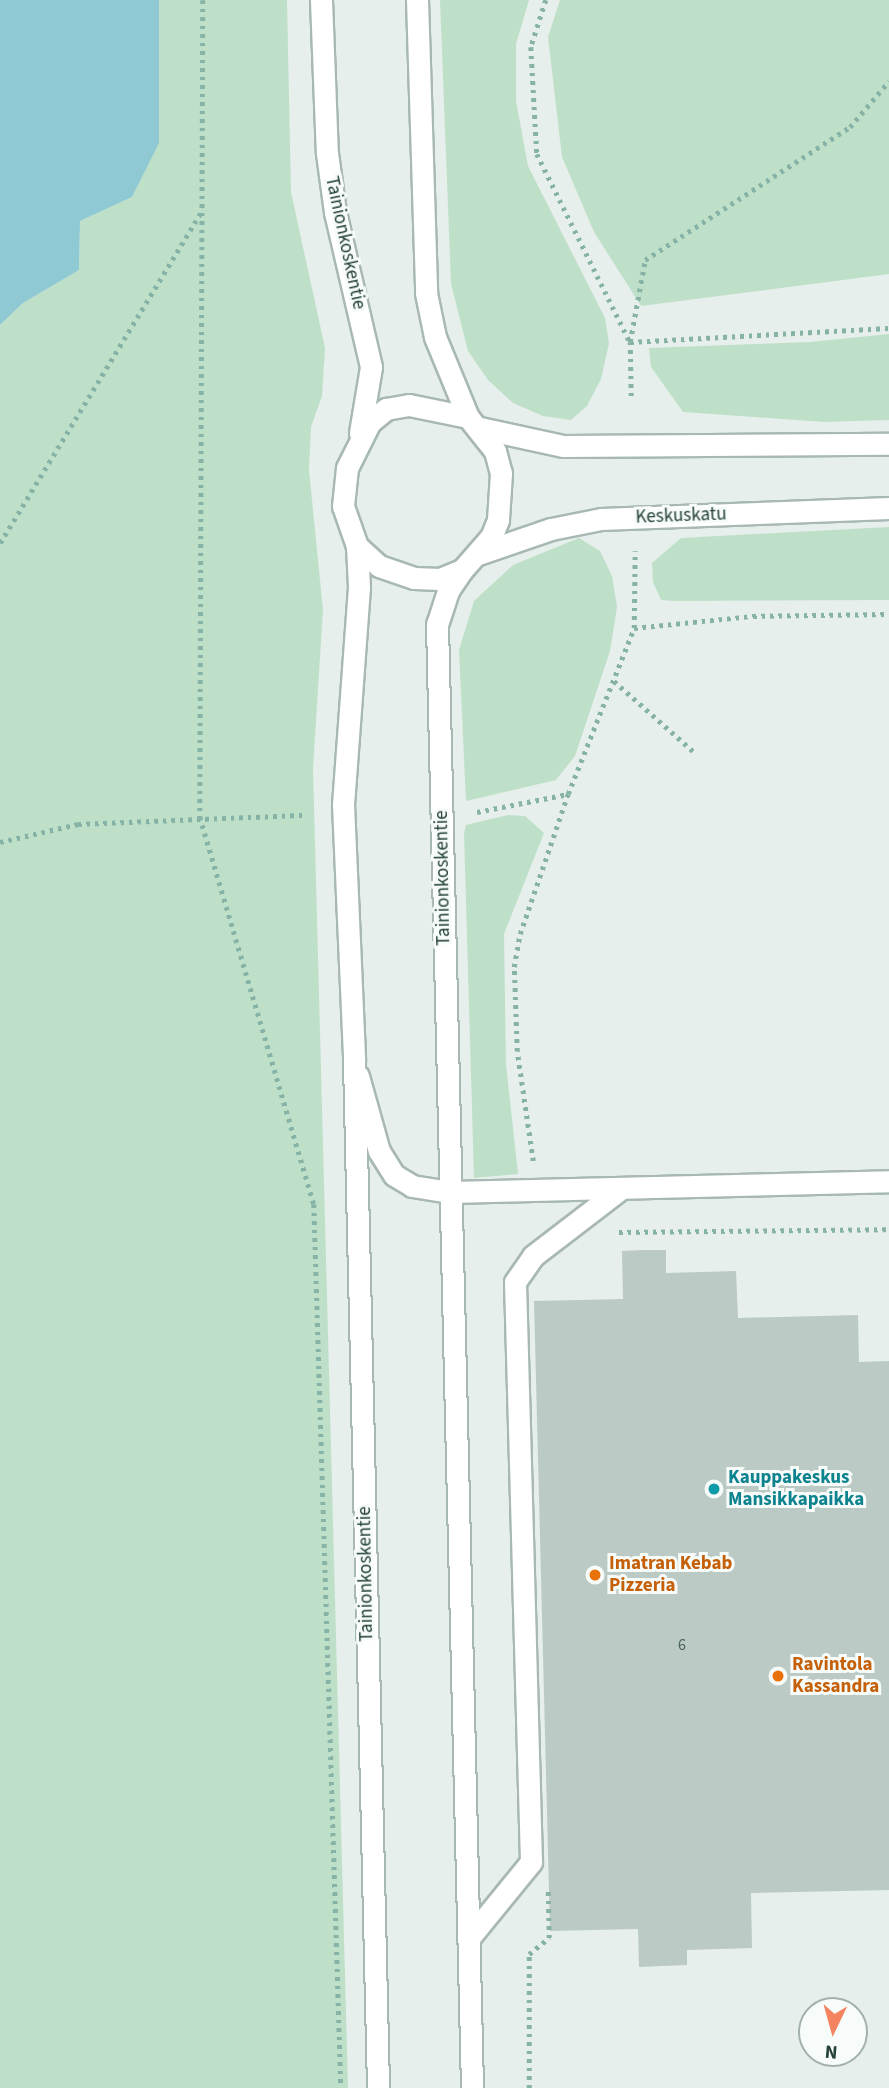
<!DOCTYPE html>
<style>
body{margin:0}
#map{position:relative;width:889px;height:2088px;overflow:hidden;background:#e6efeb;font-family:"Source Sans 3",sans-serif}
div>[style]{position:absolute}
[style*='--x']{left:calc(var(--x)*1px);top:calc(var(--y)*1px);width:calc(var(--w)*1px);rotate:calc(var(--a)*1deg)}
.green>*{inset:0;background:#bfe0c8}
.water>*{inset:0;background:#8ec9d4}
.building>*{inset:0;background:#bbcac4}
.path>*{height:4.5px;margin-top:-2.25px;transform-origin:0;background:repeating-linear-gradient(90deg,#86b3a5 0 3.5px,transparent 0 8.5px)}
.roads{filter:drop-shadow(2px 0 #a8b8b2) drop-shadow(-2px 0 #a8b8b2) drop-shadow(0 2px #a8b8b2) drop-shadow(0 -2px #a8b8b2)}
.minor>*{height:21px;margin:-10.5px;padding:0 10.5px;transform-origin:10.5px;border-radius:10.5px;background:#fff}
.secondary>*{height:21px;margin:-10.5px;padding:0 10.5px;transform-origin:10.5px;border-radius:10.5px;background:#fff}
.dots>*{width:19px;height:19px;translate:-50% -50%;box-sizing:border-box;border:4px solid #f7fbf9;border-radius:50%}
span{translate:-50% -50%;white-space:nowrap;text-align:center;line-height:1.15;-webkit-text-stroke:6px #f7fbf9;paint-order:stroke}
.number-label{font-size:16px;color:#4a645c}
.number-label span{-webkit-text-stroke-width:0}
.street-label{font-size:19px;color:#24423a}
.culture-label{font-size:19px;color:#0d838f;font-weight:700}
.left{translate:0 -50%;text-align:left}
.food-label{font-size:19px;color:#c56008;font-weight:700}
.north{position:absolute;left:798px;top:1997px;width:70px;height:70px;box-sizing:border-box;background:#f7fbf9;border:2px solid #a3b1ad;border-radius:50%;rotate:185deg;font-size:19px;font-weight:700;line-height:28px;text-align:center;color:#24423a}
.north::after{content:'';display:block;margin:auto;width:24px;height:32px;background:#f4845f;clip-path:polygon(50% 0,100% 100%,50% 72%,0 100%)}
</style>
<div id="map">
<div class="green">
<i style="clip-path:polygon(159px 0,287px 0,291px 192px,325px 348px,322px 396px,311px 427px,309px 470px,323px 610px,313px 768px,348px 2088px,0 2088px,0 325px,23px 303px,79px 270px,80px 221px,132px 197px,158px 143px)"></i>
<i style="clip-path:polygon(440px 0,529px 0,516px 44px,516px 101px,528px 166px,605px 318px,609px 343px,601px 379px,587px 406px,571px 420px,543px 416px,513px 403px,488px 380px,468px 351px,451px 284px)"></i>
<i style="clip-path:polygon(560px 0,889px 0,889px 274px,641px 306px,594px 232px,562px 157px,548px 37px)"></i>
<i style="clip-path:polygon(889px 334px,889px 420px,824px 422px,683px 412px,651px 367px,649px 348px,810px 342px)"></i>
<i style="clip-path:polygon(889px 527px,889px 600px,675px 601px,661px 600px,653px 582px,652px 563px,681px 538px)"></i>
<i style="clip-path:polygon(579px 538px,600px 551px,612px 576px,617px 607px,610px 651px,575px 756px,556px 780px,466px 801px,459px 650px,474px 601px,513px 565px)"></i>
<i style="clip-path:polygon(508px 815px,525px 816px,544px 833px,504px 934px,506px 1064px,518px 1174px,474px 1178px,464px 833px,466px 825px)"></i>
</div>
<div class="water">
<i style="clip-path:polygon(0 0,159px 0,159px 143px,132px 197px,80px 221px,79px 270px,23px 303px,0 325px)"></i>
</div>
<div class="building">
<i style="clip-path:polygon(644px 1250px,666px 1250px,666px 1273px,736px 1271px,738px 1318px,858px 1315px,859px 1362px,889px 1361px,889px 1890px,751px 1893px,752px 1948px,687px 1950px,687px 1965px,639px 1967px,638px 1929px,550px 1931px,534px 1301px,623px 1299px,622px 1251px)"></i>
</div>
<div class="path">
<i style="--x:203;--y:0;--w:817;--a:90.21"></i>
<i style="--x:200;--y:817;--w:403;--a:73.6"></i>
<i style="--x:314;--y:1204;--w:884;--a:88.25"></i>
<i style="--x:546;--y:0;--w:49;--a:107.7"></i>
<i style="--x:531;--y:47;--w:107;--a:86.8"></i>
<i style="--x:537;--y:154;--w:210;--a:63.7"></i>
<i style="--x:630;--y:342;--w:259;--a:-3.1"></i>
<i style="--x:631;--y:396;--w:54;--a:-91.1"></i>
<i style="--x:630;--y:342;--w:83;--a:-79.6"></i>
<i style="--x:645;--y:260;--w:244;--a:-33"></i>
<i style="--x:850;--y:127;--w:60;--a:-49.7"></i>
<i style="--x:0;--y:543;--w:391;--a:-58.7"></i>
<i style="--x:634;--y:628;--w:120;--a:-5.8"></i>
<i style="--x:753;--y:616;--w:136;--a:-0.8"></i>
<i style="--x:614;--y:681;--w:107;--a:41.6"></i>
<i style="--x:477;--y:812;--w:93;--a:-11.2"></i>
<i style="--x:568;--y:794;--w:179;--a:-68.3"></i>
<i style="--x:634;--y:628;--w:77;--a:-89.3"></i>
<i style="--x:0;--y:842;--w:80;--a:-13"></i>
<i style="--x:78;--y:824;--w:228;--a:-2.3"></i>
<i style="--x:533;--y:1161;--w:111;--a:-98.3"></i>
<i style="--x:517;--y:1051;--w:84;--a:-92"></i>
<i style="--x:514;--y:967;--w:34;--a:-80"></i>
<i style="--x:520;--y:934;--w:148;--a:-71.1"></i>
<i style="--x:619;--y:1232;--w:270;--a:-0.6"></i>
<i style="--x:529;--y:2088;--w:134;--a:-90"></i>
<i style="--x:529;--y:1954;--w:26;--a:-39"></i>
<i style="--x:549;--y:1938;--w:47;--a:-91.2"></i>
</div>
<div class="roads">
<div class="minor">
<i style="--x:358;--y:1076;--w:78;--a:74.4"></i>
<i style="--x:379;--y:1151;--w:28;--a:58"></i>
<i style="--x:394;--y:1175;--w:21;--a:31"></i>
<i style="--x:412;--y:1186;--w:39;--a:9"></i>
<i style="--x:451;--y:1192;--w:438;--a:-1.4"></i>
<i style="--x:469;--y:1938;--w:98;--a:-50.8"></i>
<i style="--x:531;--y:1862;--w:580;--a:-91.58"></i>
<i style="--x:515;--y:1282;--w:32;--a:-55"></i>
<i style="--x:533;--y:1256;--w:108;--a:-37.5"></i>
</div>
<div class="secondary">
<i style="--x:321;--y:0;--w:153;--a:87.8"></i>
<i style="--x:327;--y:153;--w:60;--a:82.3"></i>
<i style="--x:335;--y:212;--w:159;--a:76.9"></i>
<i style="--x:371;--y:367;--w:67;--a:99.5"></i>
<i style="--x:417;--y:0;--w:293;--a:88.2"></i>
<i style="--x:426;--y:293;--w:45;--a:78.4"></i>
<i style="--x:435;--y:337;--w:87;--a:67.6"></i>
<i style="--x:409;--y:405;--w:60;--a:11.5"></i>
<i style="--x:468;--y:417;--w:43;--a:51.5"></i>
<i style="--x:495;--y:451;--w:23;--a:75"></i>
<i style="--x:501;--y:473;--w:47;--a:93.7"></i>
<i style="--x:498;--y:520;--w:18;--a:112"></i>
<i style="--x:491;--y:537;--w:44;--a:131.3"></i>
<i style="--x:462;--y:570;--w:24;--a:158"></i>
<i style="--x:440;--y:579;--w:26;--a:-178"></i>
<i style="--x:414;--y:578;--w:37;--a:-161"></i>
<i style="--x:379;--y:566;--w:30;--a:-138"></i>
<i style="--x:357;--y:546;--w:42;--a:-109.3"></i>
<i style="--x:343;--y:506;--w:38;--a:-84"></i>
<i style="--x:347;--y:468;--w:51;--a:-63.4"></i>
<i style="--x:370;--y:422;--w:21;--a:-39"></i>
<i style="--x:386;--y:409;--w:23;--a:-10"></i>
<i style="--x:480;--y:428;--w:85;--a:12.2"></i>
<i style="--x:563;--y:446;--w:326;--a:-0.4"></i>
<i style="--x:357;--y:546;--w:41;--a:87.2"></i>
<i style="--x:359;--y:587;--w:218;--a:94.2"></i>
<i style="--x:343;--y:804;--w:257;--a:87.5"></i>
<i style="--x:354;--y:1061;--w:1027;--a:88.66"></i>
<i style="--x:478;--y:554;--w:77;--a:-18.9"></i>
<i style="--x:551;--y:529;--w:51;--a:-11.3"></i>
<i style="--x:601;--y:519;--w:288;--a:-2.2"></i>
<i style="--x:462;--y:570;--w:25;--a:124"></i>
<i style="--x:448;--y:591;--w:35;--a:108"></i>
<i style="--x:437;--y:624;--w:1464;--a:88.63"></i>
</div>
</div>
<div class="dots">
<i style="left:714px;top:1489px;background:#0f9aa8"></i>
<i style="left:595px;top:1575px;background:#e8710a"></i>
<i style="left:778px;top:1676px;background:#e8710a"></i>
</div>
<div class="number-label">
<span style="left:682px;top:1645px">6</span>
</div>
<div class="street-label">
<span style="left:345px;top:243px;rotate:78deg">Tainionkoskentie</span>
<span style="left:681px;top:516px;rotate:-2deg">Keskuskatu</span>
<span style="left:443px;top:878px;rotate:-91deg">Tainionkoskentie</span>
<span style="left:366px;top:1574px;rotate:-91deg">Tainionkoskentie</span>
</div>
<div class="culture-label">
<span class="left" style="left:728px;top:1489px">Kauppakeskus<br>Mansikkapaikka</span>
</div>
<div class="food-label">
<span class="left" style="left:609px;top:1575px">Imatran Kebab<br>Pizzeria</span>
<span class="left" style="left:792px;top:1676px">Ravintola<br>Kassandra</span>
</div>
<div class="north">N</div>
</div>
